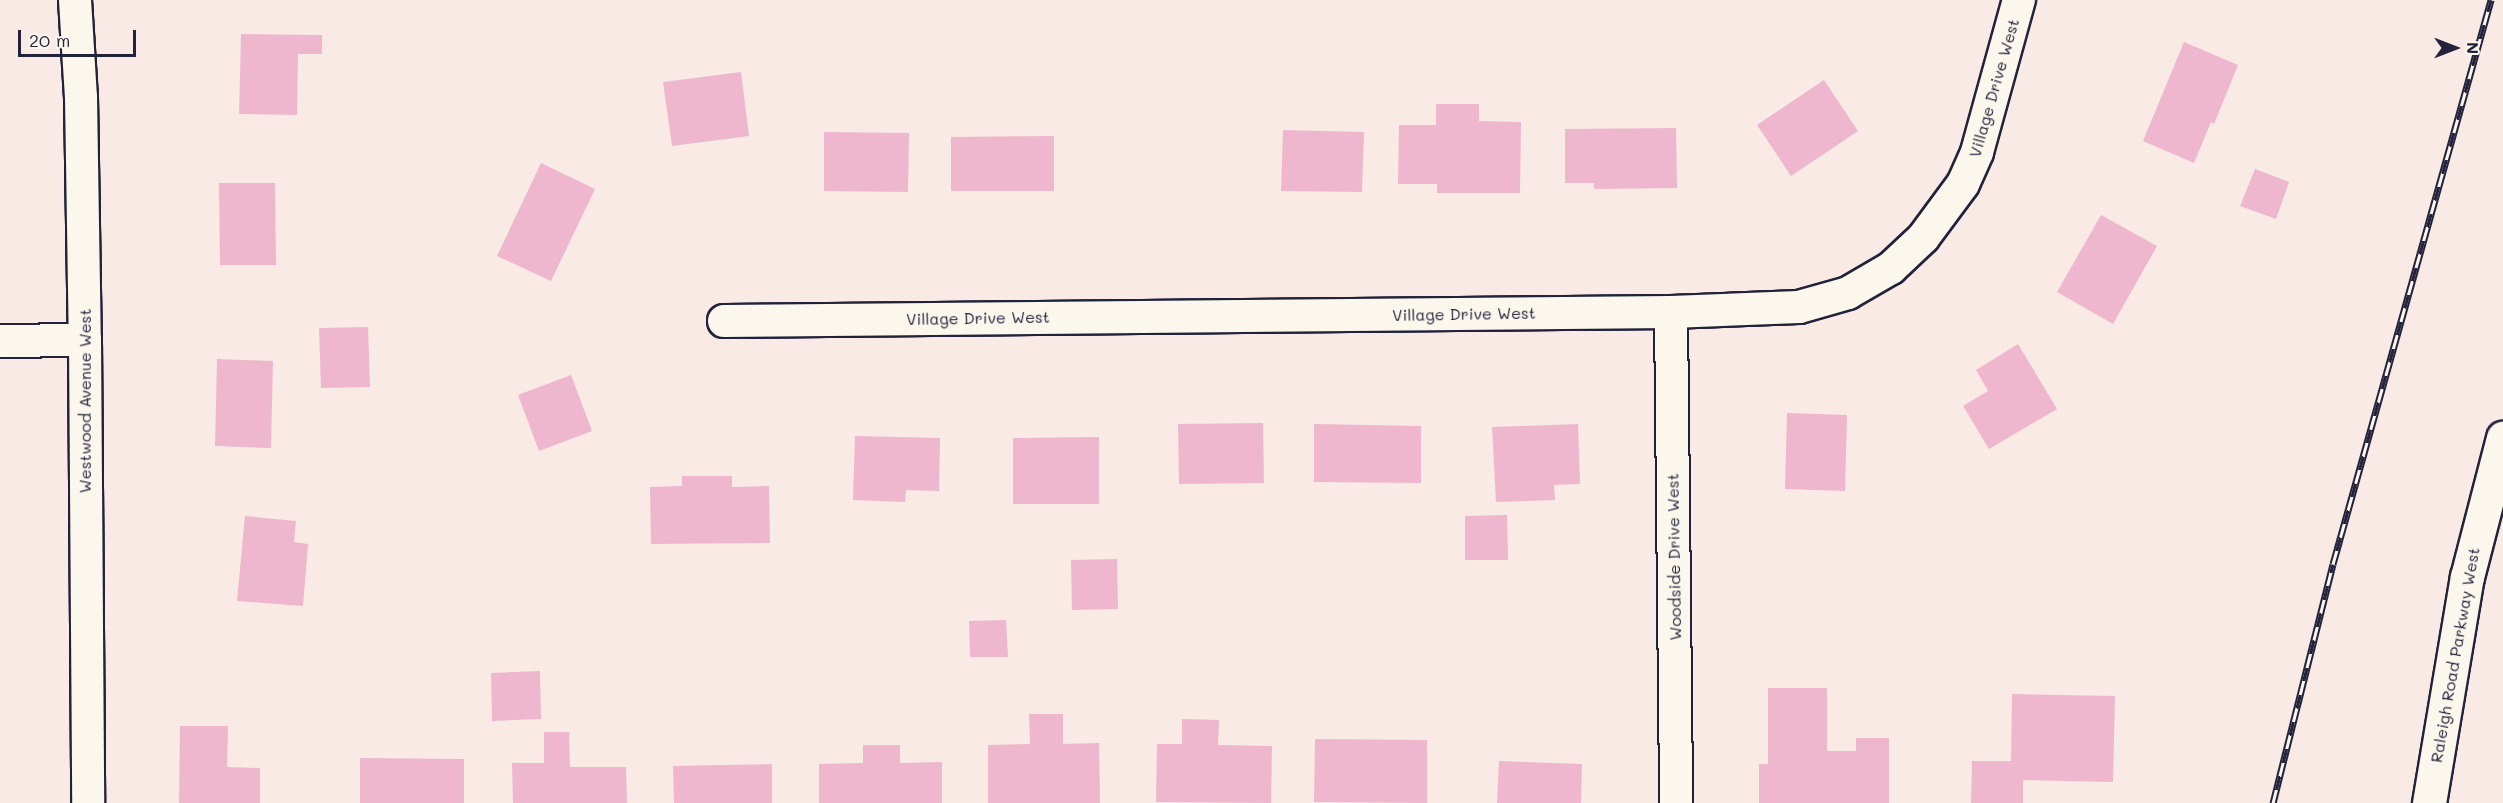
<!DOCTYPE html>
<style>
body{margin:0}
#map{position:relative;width:2503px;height:803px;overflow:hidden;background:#f9eae6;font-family:Mali,sans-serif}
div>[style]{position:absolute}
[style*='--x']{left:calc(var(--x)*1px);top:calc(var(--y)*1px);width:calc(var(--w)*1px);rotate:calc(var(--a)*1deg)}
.building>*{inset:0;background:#efb7cd}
.roads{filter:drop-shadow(2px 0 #22223b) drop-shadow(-2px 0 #22223b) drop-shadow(0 2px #22223b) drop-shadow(0 -2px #22223b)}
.street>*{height:32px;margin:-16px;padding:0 16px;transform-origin:16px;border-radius:16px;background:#fbf7ec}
.primary>*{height:33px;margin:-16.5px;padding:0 16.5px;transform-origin:16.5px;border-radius:16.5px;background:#fbf7ec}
.rail>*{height:7px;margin-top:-3.5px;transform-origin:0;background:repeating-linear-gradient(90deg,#fbf7ec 0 14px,#22223b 0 28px);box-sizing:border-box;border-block:2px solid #22223b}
span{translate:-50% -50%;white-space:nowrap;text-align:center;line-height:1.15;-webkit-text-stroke:5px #fbf7ec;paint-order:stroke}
.street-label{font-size:16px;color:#22223b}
.north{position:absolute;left:2425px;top:18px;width:60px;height:60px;-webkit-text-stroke:4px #fbf7ec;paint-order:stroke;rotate:90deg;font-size:16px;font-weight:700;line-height:24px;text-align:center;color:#22223b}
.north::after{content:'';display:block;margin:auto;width:21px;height:27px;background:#22223b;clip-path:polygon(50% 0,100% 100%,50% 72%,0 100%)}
.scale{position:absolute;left:18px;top:30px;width:118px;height:27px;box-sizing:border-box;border:3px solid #22223b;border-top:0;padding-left:8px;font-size:18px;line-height:21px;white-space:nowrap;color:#22223b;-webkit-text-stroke:4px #fbf7ec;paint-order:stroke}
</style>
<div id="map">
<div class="building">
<i style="clip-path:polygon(241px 34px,322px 35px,322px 54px,298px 54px,297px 115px,239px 114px)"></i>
<i style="clip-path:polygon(2184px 42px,2238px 65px,2214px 124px,2211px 122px,2194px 163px,2143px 141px)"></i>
<i style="clip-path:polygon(741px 72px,749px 136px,672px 146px,663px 82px)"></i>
<i style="clip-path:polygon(1824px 80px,1858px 131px,1791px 176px,1757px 125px)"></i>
<i style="clip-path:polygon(1436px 104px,1479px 104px,1479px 121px,1521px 122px,1520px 193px,1437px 193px,1437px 184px,1398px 184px,1399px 125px,1436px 125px)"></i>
<i style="clip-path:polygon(1676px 128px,1677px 188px,1594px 189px,1594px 183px,1565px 183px,1565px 129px)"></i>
<i style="clip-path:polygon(1283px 130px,1364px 132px,1362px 192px,1281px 191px)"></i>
<i style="clip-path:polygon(824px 132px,909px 133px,908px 192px,824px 191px)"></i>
<i style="clip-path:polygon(1054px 136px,1054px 191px,951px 191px,951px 137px)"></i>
<i style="clip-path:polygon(541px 163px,595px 189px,551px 281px,497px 256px)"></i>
<i style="clip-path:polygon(2255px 169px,2289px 182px,2276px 219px,2240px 206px)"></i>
<i style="clip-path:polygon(219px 183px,275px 183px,276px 265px,220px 265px)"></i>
<i style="clip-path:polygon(2101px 215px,2157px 246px,2113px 324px,2057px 292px)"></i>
<i style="clip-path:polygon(368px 327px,370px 387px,321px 388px,319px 328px)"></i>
<i style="clip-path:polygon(2018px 344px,2057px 409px,1989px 449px,1963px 406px,1988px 391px,1976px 370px)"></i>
<i style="clip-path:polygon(217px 359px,273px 361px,271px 448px,215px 446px)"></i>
<i style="clip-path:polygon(571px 375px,592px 431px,539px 451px,518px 395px)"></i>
<i style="clip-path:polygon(1787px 413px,1847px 415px,1845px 491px,1785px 489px)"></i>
<i style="clip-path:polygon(1263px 423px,1264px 483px,1179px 484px,1178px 424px)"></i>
<i style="clip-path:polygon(1314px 424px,1421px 426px,1421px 483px,1314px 482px)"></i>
<i style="clip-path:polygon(1578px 424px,1580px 484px,1554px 485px,1555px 500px,1496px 502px,1492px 427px)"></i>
<i style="clip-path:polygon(855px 436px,940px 438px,939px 491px,906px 490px,905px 502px,853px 500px)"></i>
<i style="clip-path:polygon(1099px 437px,1099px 504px,1013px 504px,1013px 438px)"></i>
<i style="clip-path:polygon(682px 476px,732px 476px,732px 487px,769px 486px,770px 543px,651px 544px,650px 487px,682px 486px)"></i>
<i style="clip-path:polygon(1507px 515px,1508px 560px,1465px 560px,1465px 516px)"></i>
<i style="clip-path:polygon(245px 516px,296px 521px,294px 542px,308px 544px,303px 606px,237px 601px)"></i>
<i style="clip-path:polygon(1117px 559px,1118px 609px,1072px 610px,1071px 560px)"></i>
<i style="clip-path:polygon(1006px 620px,1008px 657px,970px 657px,969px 621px)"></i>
<i style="clip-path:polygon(540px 671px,541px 719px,492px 721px,491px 673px)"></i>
<i style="clip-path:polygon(1768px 688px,1827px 688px,1827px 751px,1856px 751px,1856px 738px,1889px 738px,1889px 803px,1759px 803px,1759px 764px,1768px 764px)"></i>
<i style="clip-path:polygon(2012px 694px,2115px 696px,2113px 782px,2023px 780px,2023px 803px,1971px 803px,1972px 761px,2011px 761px)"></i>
<i style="clip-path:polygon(1029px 714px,1063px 714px,1063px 744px,1099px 743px,1100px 803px,988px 803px,988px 745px,1030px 744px)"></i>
<i style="clip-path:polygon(1182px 719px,1219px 720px,1218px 745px,1272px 746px,1271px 803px,1156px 802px,1157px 744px,1182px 744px)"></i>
<i style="clip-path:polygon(180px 726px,228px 726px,227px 767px,260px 768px,260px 803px,179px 803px)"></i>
<i style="clip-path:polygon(544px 732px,569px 732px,570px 767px,626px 767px,627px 803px,513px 803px,512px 763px,544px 763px)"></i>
<i style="clip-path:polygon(1315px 739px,1427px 740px,1427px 803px,1314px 802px)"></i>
<i style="clip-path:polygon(863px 745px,900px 745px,900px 763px,942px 762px,942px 803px,819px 803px,819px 764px,863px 763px)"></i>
<i style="clip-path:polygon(360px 758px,464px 759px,464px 803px,360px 803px)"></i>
<i style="clip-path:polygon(1499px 761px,1582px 764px,1581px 803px,1497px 803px)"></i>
<i style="clip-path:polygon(772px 764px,772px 803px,674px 803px,673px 766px)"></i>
</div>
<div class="roads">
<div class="street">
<i style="--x:75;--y:0;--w:97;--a:86.5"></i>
<i style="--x:81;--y:97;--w:243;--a:89.1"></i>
<i style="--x:85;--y:340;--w:463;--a:89.6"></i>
<i style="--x:1671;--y:312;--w:491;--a:89.4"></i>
<i style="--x:724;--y:321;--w:947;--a:-0.54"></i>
<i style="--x:1671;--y:312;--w:128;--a:-2.2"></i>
<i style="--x:1799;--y:307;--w:51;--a:-15.9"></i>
<i style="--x:1848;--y:293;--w:50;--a:-30.2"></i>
<i style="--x:1891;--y:268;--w:44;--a:-43.2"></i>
<i style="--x:1923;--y:238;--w:67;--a:-53.5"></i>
<i style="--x:1963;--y:184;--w:35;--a:-66"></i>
<i style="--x:1977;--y:152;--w:158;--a:-74.6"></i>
<i style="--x:0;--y:341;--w:85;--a:-0.7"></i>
</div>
<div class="primary">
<i style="--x:2429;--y:803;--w:229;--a:-80.5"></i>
<i style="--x:2467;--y:577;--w:144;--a:-75.5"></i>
</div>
</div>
<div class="rail">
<i style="--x:2273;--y:803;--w:246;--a:-75.9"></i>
<i style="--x:2333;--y:564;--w:586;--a:-74.35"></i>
</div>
<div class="street-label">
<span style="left:1994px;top:88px;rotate:-74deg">Village Drive West</span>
<span style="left:1464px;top:314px;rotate:-1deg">Village Drive West</span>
<span style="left:978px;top:318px;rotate:-1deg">Village Drive West</span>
<span style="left:85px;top:401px;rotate:-90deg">Westwood Avenue West</span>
<span style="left:1674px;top:557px;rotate:-91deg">Woodside Drive West</span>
<span style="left:2455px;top:655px;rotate:-80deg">Raleigh Road Parkway West</span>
</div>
<div class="north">N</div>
<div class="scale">20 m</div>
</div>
